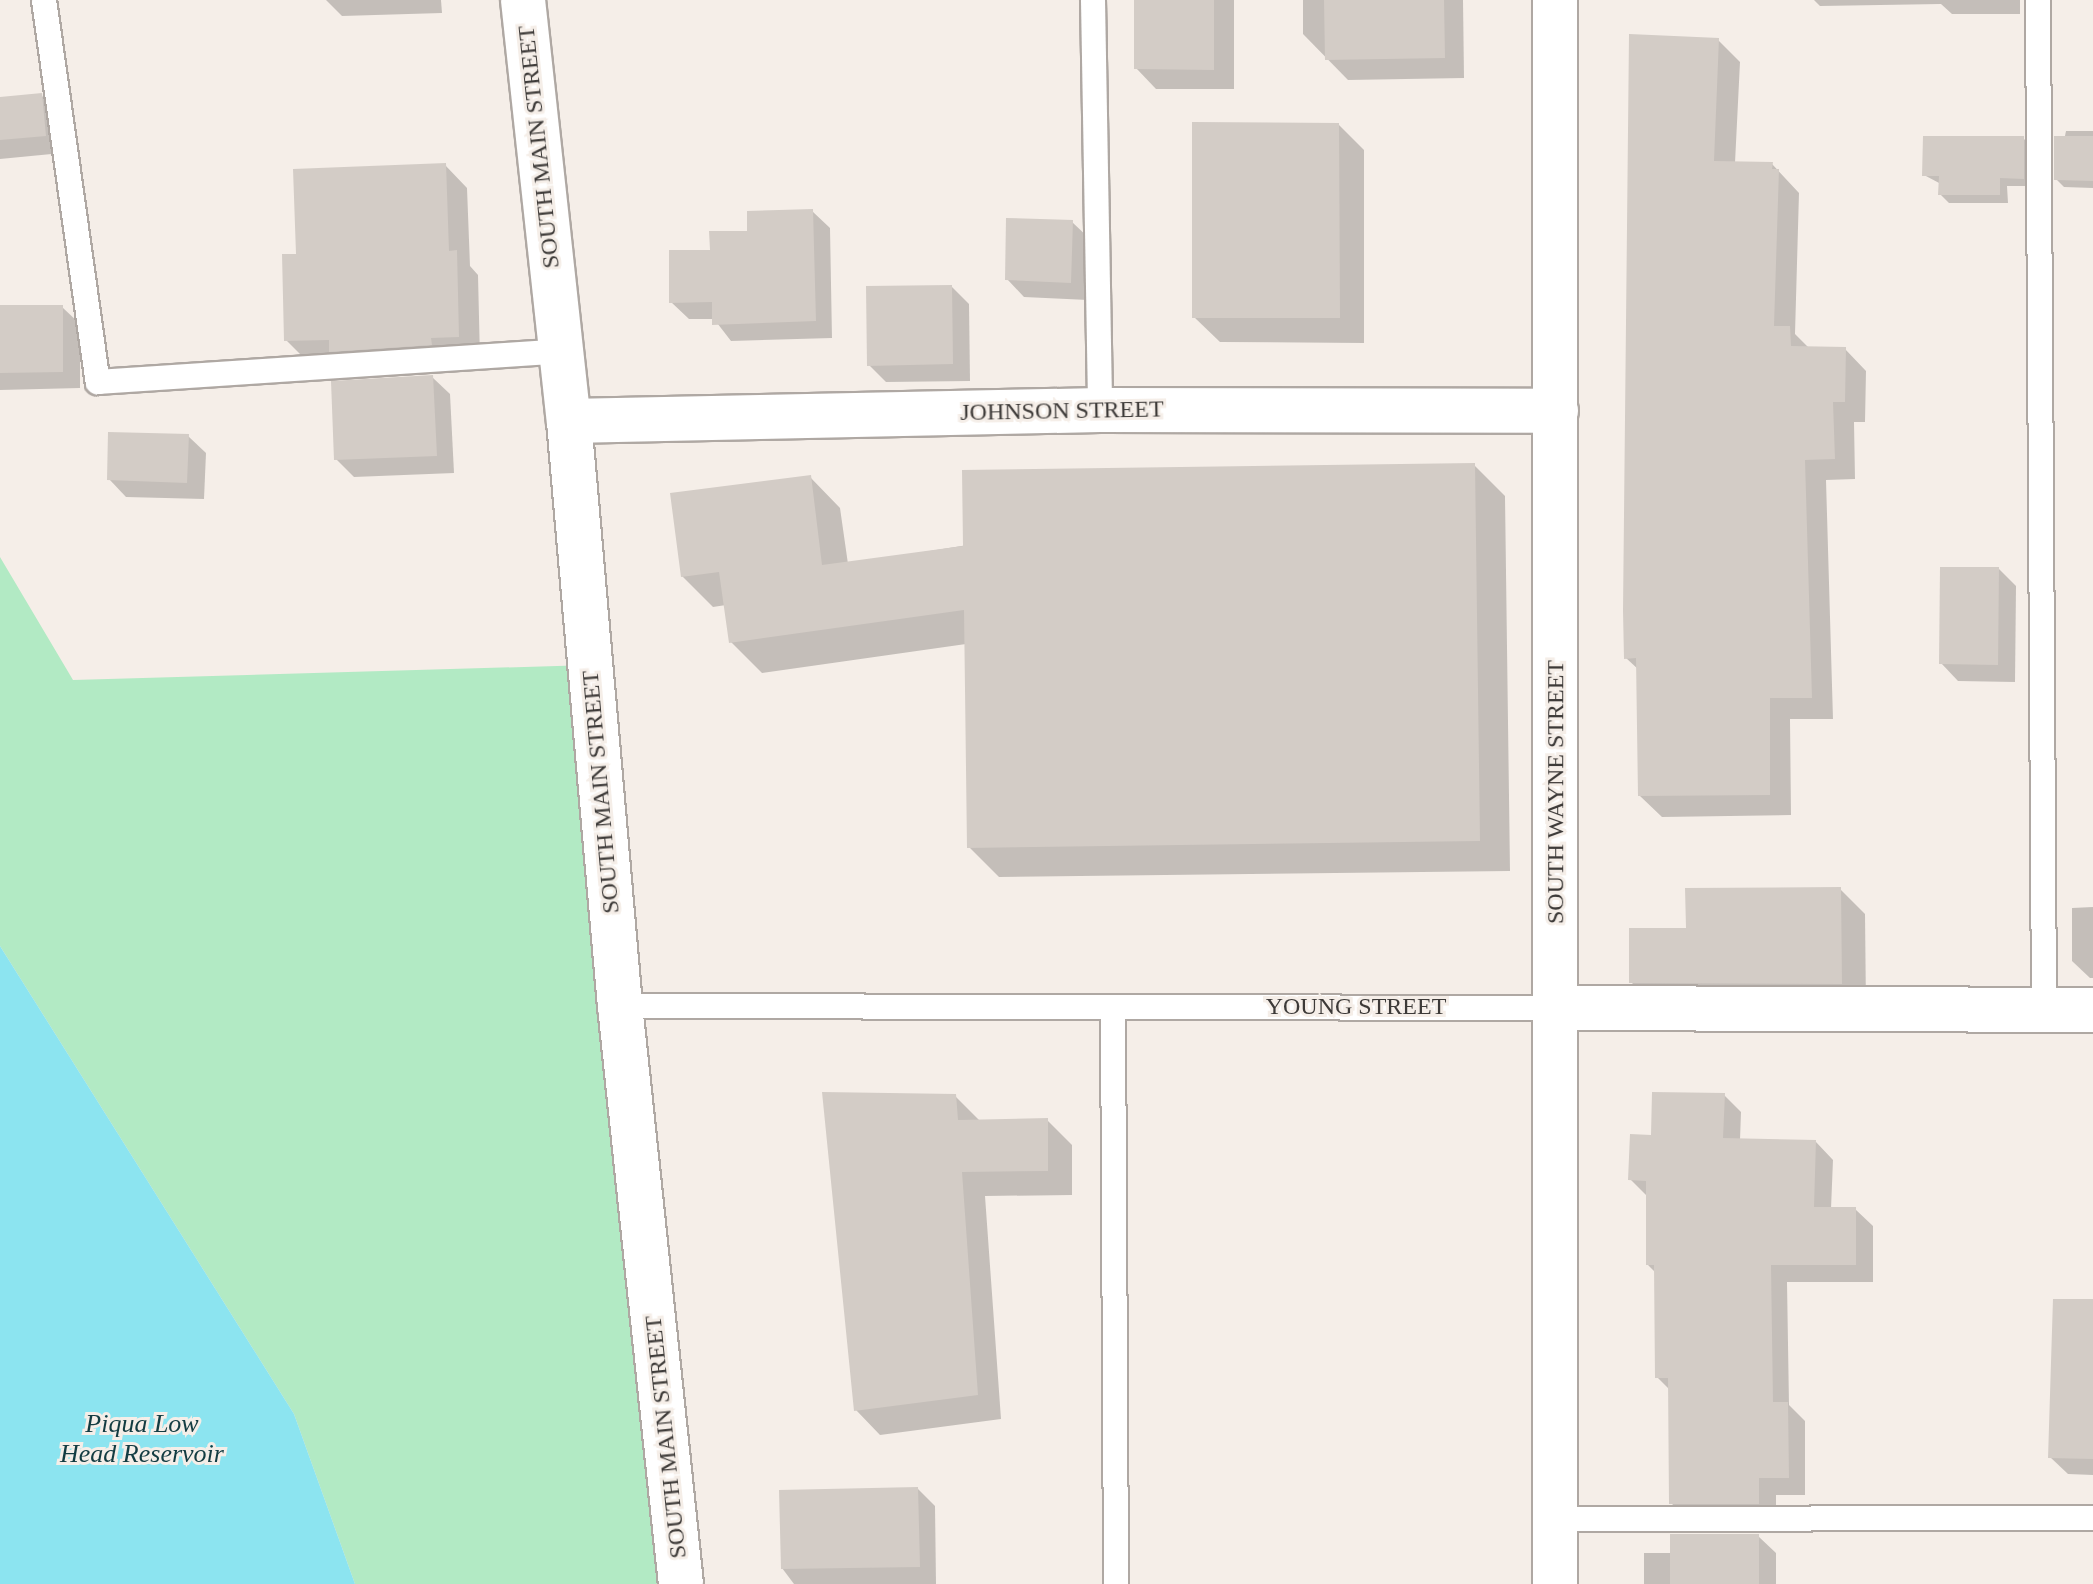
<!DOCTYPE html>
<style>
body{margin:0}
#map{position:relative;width:2093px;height:1584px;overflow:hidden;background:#f5eee8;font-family:Georgia,serif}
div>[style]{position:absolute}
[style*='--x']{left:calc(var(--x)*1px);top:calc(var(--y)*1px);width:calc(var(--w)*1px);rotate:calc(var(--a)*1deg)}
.green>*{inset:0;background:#b2eac4}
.water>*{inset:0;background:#8ce4f0}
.shadow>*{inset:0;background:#0003}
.building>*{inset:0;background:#d3ccc6}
.roads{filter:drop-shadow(2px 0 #afa8a3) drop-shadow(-2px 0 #afa8a3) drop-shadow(0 2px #afa8a3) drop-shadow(0 -2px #afa8a3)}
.lane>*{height:24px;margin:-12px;padding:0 12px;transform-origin:12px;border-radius:12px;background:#fff}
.street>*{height:44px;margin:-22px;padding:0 22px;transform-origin:22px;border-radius:22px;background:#fff}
.secondary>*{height:44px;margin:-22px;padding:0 22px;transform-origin:22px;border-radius:22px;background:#fff}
span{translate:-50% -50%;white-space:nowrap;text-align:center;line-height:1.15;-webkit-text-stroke:6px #f5eee8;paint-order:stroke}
.street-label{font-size:24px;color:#3d3a38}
.water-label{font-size:26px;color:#133c42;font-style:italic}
</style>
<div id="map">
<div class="green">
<i style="clip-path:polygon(0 557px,73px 680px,590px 665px,681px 1584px,355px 1584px,294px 1414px,0 946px)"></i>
</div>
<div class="water">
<i style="clip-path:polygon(0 946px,294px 1414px,355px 1584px,0 1584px)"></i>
</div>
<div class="shadow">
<i style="clip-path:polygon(326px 0,441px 0,442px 13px,342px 16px)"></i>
<i style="clip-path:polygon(1136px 0,1234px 0,1234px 89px,1156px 89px,1136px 68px)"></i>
<i style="clip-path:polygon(1303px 0,1463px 0,1464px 78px,1348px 80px,1303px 34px)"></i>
<i style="clip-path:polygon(1814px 0,2020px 0,2020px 14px,1952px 14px,1941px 4px,1820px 6px)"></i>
<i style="clip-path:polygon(1718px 40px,1740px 62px,1735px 163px,1772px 164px,1799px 193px,1795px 334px,1810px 349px,1845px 349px,1866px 371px,1865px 422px,1854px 422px,1855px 479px,1826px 480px,1833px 719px,1790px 719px,1791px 815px,1662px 817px,1640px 796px,1639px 670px,1626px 658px)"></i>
<i style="clip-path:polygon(41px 95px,58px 113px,62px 153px,0 159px,0 99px)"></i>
<i style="clip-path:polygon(1339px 125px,1364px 150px,1364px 343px,1220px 342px,1194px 317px)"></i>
<i style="clip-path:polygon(2066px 131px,2093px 131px,2093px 188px,2064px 187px,2056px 179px)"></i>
<i style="clip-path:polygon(2023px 138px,2031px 146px,2032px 186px,2007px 186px,2008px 203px,1949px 203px,1940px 194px,1941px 184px,1924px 175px)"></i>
<i style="clip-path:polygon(445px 165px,467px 188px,470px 266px,478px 275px,480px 359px,308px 362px,286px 340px,298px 256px)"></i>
<i style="clip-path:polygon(812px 211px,830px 228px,832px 338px,731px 341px,714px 319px,689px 319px,671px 302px,712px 252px)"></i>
<i style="clip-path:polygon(1072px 222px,1090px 239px,1088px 300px,1024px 297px,1007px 279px)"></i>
<i style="clip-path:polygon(952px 287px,969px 304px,970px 381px,886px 382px,869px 365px)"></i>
<i style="clip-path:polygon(0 307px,62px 307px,80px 324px,80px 388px,0 390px)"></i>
<i style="clip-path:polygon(432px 377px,450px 394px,454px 473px,354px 477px,336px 459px)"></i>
<i style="clip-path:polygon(188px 436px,206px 453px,204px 499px,126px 497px,109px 479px)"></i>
<i style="clip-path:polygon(1474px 465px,1505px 496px,1510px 871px,999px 877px,969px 847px,966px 644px,762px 673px,731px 642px,726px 605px,713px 607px,682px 576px,810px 477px,840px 508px,848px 564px)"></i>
<i style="clip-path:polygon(1999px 569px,2016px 586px,2015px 682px,1958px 681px,1941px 663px)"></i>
<i style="clip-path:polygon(1840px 889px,1865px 914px,1866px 1009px,1656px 1008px,1631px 982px,1688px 930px)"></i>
<i style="clip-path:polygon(2093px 907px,2093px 978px,2090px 978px,2072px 961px,2072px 908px)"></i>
<i style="clip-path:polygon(1724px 1095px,1741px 1112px,1740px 1140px,1816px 1142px,1833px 1160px,1831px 1209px,1855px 1209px,1873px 1226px,1873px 1282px,1787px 1282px,1789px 1405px,1805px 1421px,1805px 1495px,1776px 1495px,1776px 1520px,1689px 1520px,1671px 1503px,1670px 1390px,1657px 1377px,1656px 1273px,1648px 1265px,1648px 1197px,1630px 1179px,1653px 1137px)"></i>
<i style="clip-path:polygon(955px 1096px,981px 1122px,1047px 1120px,1072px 1145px,1072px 1195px,985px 1196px,1001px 1419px,880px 1435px,856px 1410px)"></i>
<i style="clip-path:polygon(2093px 1361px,2093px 1475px,2068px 1474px,2050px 1457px)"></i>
<i style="clip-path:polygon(918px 1489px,935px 1506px,936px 1584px,794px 1584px,782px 1568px)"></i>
<i style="clip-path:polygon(1758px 1536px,1776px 1553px,1776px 1584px,1644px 1584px,1644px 1553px,1672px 1553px)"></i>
</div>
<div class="building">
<i style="clip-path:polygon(1134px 0,1214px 0,1214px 70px,1134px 69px)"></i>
<i style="clip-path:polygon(1324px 0,1444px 0,1445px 58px,1325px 60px)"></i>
<i style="clip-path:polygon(1629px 34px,1719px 38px,1714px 161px,1773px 162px,1772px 169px,1779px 169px,1774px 326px,1790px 326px,1791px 346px,1846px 347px,1845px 402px,1833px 402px,1835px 459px,1805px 460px,1812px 698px,1770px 698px,1770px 795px,1638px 796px,1636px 658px,1624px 659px,1623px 611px)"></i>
<i style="clip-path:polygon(42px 93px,46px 136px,0 140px,0 97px)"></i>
<i style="clip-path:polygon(1192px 122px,1339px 123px,1340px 318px,1192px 318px)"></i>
<i style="clip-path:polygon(1923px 136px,2024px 136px,2024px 179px,2000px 178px,2000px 195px,1938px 195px,1939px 176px,1922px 176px)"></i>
<i style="clip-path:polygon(2054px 136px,2093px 136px,2093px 181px,2054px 180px)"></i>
<i style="clip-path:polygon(446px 163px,449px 251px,457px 250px,459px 337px,431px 338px,432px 345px,329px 352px,329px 340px,284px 341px,282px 254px,296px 254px,293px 169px)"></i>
<i style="clip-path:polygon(813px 209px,816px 321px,712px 325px,712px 302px,669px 303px,669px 250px,710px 250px,709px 231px,747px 231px,747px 211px)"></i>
<i style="clip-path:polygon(1006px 218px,1073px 220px,1071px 283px,1005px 280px)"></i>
<i style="clip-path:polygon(952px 285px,953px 364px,867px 366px,866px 286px)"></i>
<i style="clip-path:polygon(0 305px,63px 305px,63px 372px,0 373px)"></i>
<i style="clip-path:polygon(433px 375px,437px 456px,334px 460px,331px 381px)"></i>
<i style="clip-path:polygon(108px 432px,189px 434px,187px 483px,107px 480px)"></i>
<i style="clip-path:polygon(1475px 463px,1480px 841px,967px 848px,964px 610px,729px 643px,719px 572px,681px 577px,670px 493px,811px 475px,822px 565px,963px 546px,962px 470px)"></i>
<i style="clip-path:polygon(1940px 567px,1999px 567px,1998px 665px,1939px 664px)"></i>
<i style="clip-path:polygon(1841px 887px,1842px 984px,1629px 983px,1629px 928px,1686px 928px,1685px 888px)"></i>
<i style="clip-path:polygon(822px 1092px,956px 1094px,958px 1120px,1048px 1118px,1048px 1171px,962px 1172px,978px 1395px,854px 1411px)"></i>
<i style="clip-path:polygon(1652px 1092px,1725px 1093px,1723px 1138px,1816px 1140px,1814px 1207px,1856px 1207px,1856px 1265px,1771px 1265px,1773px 1402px,1788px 1402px,1789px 1478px,1759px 1478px,1759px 1504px,1669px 1504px,1668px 1378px,1655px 1378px,1654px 1265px,1646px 1265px,1646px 1181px,1628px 1180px,1630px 1134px,1651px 1135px)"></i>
<i style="clip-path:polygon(2053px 1299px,2093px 1299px,2093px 1459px,2048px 1458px)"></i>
<i style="clip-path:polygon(918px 1487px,920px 1567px,781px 1569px,779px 1490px)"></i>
<i style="clip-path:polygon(1670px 1534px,1759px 1534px,1759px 1584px,1670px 1584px)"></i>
</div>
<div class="roads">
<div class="lane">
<i style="--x:44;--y:0;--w:386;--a:82"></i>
<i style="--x:98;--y:382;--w:464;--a:-3.8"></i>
<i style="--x:1093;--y:0;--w:410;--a:89"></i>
<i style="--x:2038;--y:0;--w:1010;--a:89.66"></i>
<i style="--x:620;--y:1006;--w:936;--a:0.12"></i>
<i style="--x:1113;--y:1007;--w:577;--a:89.7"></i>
<i style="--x:1555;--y:1519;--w:538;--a:-0.11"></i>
</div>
<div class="street">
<i style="--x:569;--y:421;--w:531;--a:-1.19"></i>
<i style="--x:1100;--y:410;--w:456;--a:0.1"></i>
<i style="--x:1556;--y:1008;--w:537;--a:0.21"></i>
<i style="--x:1555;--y:1584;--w:1584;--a:-90"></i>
</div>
<div class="secondary">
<i style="--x:523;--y:0;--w:424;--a:83.8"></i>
<i style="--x:569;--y:421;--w:587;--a:85.02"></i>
<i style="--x:620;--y:1006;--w:581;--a:83.98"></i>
</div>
</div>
<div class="street-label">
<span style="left:539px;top:147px;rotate:-96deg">SOUTH MAIN STREET</span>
<span style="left:1062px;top:411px;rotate:-1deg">JOHNSON STREET</span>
<span style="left:601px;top:792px;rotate:-95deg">SOUTH MAIN STREET</span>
<span style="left:1556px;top:792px;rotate:-90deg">SOUTH WAYNE STREET</span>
<span style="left:1356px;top:1007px">YOUNG STREET</span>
<span style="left:666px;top:1437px;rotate:-96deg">SOUTH MAIN STREET</span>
</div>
<div class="water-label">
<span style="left:142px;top:1439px">Piqua Low<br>Head Reservoir</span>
</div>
</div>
